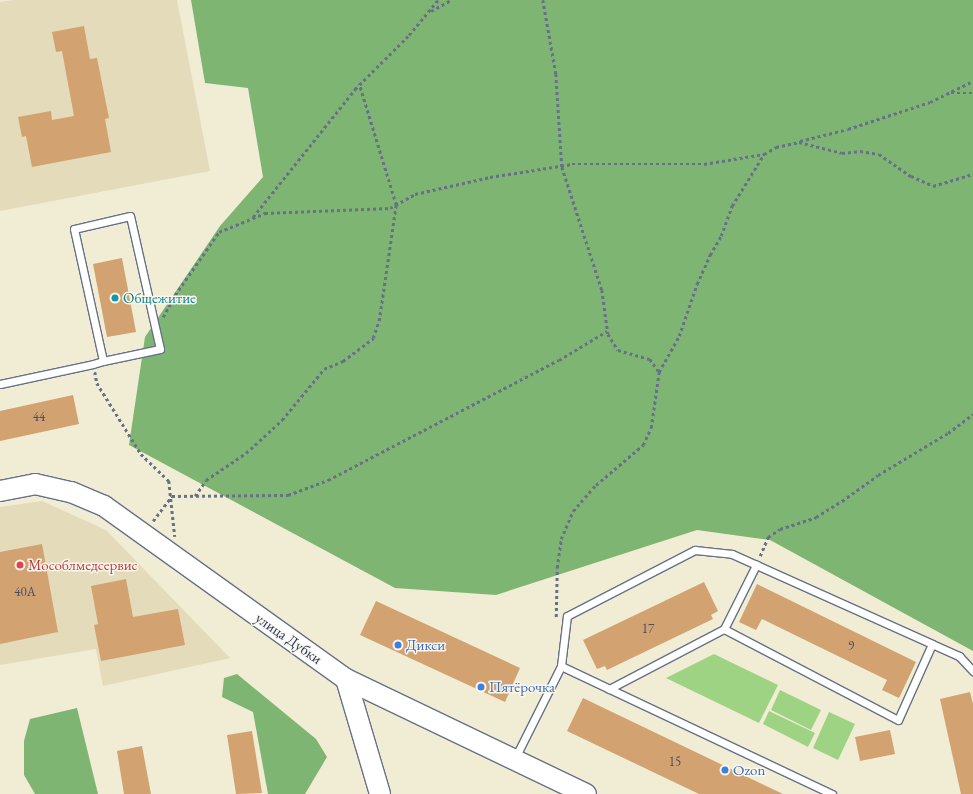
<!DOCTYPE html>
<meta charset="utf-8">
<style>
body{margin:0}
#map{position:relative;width:973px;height:794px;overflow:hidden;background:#f1ecd4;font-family:"EB Garamond",serif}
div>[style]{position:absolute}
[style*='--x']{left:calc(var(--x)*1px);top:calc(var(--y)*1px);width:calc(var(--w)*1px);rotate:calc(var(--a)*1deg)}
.built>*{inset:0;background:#e3dbba}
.green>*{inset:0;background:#9ed384}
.forest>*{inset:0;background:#7eb572}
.building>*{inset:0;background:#d2a271}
.path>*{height:2.5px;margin-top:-1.25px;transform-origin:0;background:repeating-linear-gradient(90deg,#667187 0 3px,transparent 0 6px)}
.roads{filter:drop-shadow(1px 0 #667187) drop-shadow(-1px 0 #667187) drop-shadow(0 1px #667187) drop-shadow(0 -1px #667187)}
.lane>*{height:7px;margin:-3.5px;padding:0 3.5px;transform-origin:3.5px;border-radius:3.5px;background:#fff}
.secondary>*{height:20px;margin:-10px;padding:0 10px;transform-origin:10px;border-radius:10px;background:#fff}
.dots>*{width:11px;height:11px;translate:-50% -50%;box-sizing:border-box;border:2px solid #fbf7ec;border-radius:50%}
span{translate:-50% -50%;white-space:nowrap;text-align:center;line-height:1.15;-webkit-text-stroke:3px #fbf7ec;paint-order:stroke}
.number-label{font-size:13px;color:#494c63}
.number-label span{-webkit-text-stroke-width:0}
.culture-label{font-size:15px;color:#0d838f}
.left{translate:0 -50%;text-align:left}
.health-label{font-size:15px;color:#be3a42}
.street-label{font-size:15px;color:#1b2f5e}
.shop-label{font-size:15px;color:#366cbe}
</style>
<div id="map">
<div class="built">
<i style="clip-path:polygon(13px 0,177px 0,210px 171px,0 211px,0 2px)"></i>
<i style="clip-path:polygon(42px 501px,106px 530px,230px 658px,103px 686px,96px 649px,0 665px,0 507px)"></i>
</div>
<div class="green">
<i style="clip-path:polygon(714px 654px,778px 685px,759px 723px,666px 678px)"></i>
<i style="clip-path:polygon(780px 690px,821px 710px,811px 730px,771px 710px)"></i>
<i style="clip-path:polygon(769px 711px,815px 733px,808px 747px,763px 724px)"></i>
<i style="clip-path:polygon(829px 712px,855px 724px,838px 760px,813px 748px)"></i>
</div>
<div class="forest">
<i style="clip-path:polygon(191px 0,973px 0,973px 651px,770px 540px,697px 530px,496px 595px,395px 588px,129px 445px,145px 337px,220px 226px,263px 177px,248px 88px,205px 83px)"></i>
<i style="clip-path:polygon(237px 674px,316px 739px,327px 757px,305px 794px,268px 794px,253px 712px,222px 697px,224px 678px)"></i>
<i style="clip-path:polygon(77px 708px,98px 794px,35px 794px,24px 775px,24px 741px,30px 719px)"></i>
</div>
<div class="building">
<i style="clip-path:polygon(84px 26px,90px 59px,97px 58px,109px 118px,105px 119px,111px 152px,32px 167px,26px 136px,22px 137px,18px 117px,51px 111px,52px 120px,74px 116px,62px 51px,56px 52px,52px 32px)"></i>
<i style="clip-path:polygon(122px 258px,136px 332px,107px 337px,93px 264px)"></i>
<i style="clip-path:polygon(73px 395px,79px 424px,0 441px,0 411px)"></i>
<i style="clip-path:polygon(42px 544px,58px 632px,0 644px,0 552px)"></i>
<i style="clip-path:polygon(126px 579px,133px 617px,178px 609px,185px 645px,101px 661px,94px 625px,98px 624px,91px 586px)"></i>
<i style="clip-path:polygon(704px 582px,718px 611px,711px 615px,713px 619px,607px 670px,605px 666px,597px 669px,583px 640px)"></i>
<i style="clip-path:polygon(757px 584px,916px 662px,899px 698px,882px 690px,887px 680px,762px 619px,756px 630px,739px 622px)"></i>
<i style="clip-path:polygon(376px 601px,520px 668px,505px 702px,360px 635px)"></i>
<i style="clip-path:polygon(970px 692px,973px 704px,973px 794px,961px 794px,940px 699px)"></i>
<i style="clip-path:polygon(583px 698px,783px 794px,699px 794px,567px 731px)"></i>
<i style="clip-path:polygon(890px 730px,895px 754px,860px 761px,855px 737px)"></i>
<i style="clip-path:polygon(252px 731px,262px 793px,236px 794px,227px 735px)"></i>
<i style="clip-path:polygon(142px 746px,151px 794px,124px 794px,117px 751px)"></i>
</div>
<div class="path">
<i style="--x:543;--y:0;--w:75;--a:80"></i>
<i style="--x:556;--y:74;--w:93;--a:86.3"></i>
<i style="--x:562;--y:167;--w:129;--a:72"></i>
<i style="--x:602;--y:290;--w:44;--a:82.2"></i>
<i style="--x:608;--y:334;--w:19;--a:58"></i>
<i style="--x:618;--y:350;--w:33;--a:16"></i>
<i style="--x:650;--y:359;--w:16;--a:55"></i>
<i style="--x:431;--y:11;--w:23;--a:-29"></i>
<i style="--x:951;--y:93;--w:22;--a:0"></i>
<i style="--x:800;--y:141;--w:49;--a:-14"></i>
<i style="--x:848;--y:129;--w:86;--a:-18.2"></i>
<i style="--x:930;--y:102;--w:48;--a:-26"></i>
<i style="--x:253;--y:217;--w:164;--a:-51.4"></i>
<i style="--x:355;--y:89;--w:76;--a:-45"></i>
<i style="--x:409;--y:35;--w:45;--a:-50.4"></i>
<i style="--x:163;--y:317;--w:25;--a:-61"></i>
<i style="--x:175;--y:295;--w:77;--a:-55.1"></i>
<i style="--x:219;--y:232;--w:50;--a:-22.4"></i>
<i style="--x:265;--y:213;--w:125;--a:-2.3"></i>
<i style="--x:390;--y:208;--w:29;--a:-29"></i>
<i style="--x:415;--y:194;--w:77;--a:-12.8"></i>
<i style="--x:490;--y:177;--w:83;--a:-9"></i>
<i style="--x:572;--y:164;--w:132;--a:0"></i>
<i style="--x:704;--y:164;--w:61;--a:-9.5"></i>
<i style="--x:95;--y:372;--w:11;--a:80"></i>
<i style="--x:97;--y:383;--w:84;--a:58.2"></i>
<i style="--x:141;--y:454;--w:39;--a:44"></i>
<i style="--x:169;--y:481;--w:56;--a:83.9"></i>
<i style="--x:195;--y:496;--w:19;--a:-55"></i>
<i style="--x:206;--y:480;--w:48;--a:-34"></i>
<i style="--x:246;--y:453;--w:49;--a:-42.5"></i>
<i style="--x:282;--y:420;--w:66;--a:-50.5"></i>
<i style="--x:324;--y:369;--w:21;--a:-23"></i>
<i style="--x:343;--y:361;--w:38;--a:-37"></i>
<i style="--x:373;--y:338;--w:18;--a:-71"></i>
<i style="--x:379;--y:321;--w:117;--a:-81.7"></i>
<i style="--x:396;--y:205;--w:127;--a:-107"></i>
<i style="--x:153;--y:521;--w:31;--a:-53"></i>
<i style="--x:172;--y:496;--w:116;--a:-0.5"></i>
<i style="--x:288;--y:495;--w:43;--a:-20.6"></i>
<i style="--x:328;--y:480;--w:260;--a:-27.5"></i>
<i style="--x:559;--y:360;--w:56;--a:-31.1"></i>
<i style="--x:760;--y:556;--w:21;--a:-67"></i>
<i style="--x:768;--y:537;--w:14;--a:-34"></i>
<i style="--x:780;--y:529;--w:38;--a:-18"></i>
<i style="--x:816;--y:517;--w:31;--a:-32"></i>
<i style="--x:842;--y:501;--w:44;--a:-35.8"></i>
<i style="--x:878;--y:475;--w:82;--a:-31"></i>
<i style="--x:948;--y:433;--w:31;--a:-37"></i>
<i style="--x:556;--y:617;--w:49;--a:-88.8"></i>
<i style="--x:557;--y:568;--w:29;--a:-82"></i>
<i style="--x:561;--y:539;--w:30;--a:-67"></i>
<i style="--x:573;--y:511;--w:35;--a:-49"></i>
<i style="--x:596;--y:485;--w:62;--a:-40.4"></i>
<i style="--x:643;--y:445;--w:19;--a:-65"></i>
<i style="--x:651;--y:428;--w:57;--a:-81.9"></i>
<i style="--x:659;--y:372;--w:41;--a:-60.9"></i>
<i style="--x:679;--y:336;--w:55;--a:-70.9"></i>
<i style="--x:697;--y:284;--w:32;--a:-66"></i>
<i style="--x:710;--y:255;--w:22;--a:-60"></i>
<i style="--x:721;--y:236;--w:32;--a:-70"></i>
<i style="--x:732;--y:206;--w:61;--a:-58.4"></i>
<i style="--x:764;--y:154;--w:14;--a:-30"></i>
<i style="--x:776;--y:147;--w:24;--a:-12"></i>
<i style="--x:799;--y:142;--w:44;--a:14.3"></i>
<i style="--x:842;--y:153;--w:18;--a:-6"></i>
<i style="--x:860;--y:151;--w:19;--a:9"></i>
<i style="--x:879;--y:154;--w:39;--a:35"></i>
<i style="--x:911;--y:176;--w:24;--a:24"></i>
<i style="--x:933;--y:186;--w:42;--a:-16.7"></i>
</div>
<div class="roads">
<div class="lane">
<i style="--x:0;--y:384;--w:95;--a:-12.1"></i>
<i style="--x:93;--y:364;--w:10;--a:-17"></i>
<i style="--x:103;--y:361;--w:58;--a:-11.9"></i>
<i style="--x:160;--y:349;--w:136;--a:-102.7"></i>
<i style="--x:130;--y:216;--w:57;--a:166.9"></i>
<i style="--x:74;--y:229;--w:135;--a:77.6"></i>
<i style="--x:932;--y:644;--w:30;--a:24"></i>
<i style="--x:959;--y:656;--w:21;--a:47"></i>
<i style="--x:561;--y:666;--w:300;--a:25.3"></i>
<i style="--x:609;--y:689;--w:130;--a:-27.6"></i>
<i style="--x:515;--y:758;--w:103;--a:-63.4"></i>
<i style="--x:561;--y:666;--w:50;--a:-83.2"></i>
<i style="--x:567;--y:616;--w:144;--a:-27.3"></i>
<i style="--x:695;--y:550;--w:37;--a:6"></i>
<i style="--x:732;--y:554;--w:219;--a:24.2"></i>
<i style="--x:932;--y:644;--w:83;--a:114.1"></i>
<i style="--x:898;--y:720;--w:196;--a:-152.4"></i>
<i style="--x:724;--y:629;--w:72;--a:-63.4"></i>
</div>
<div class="secondary">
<i style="--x:0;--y:491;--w:36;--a:-11"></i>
<i style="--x:35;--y:484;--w:37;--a:13"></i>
<i style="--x:71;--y:492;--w:36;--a:23"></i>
<i style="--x:104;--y:506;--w:297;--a:35.6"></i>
<i style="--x:346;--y:679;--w:266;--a:25.6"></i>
<i style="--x:346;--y:679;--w:120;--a:73.5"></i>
</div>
</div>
<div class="dots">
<i style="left:115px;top:298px;background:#0f9aa8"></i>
<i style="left:20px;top:565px;background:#e0444e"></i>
<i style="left:398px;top:645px;background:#3f7fe0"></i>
<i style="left:481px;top:687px;background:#3f7fe0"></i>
<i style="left:725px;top:770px;background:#3f7fe0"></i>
</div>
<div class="number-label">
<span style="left:39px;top:417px">44</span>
<span style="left:25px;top:592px">40А</span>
<span style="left:648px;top:629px">17</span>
<span style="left:851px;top:646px">9</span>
<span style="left:675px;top:762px">15</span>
</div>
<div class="culture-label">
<span class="left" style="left:123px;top:298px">Общежитие</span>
</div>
<div class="health-label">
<span class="left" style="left:28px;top:565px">Мособлмедсервис</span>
</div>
<div class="street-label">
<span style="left:289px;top:638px;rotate:35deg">улица Дубки</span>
</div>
<div class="shop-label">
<span class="left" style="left:406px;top:645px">Дикси</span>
<span class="left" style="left:489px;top:687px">Пятёрочка</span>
<span class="left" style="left:733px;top:770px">Ozon</span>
</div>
</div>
